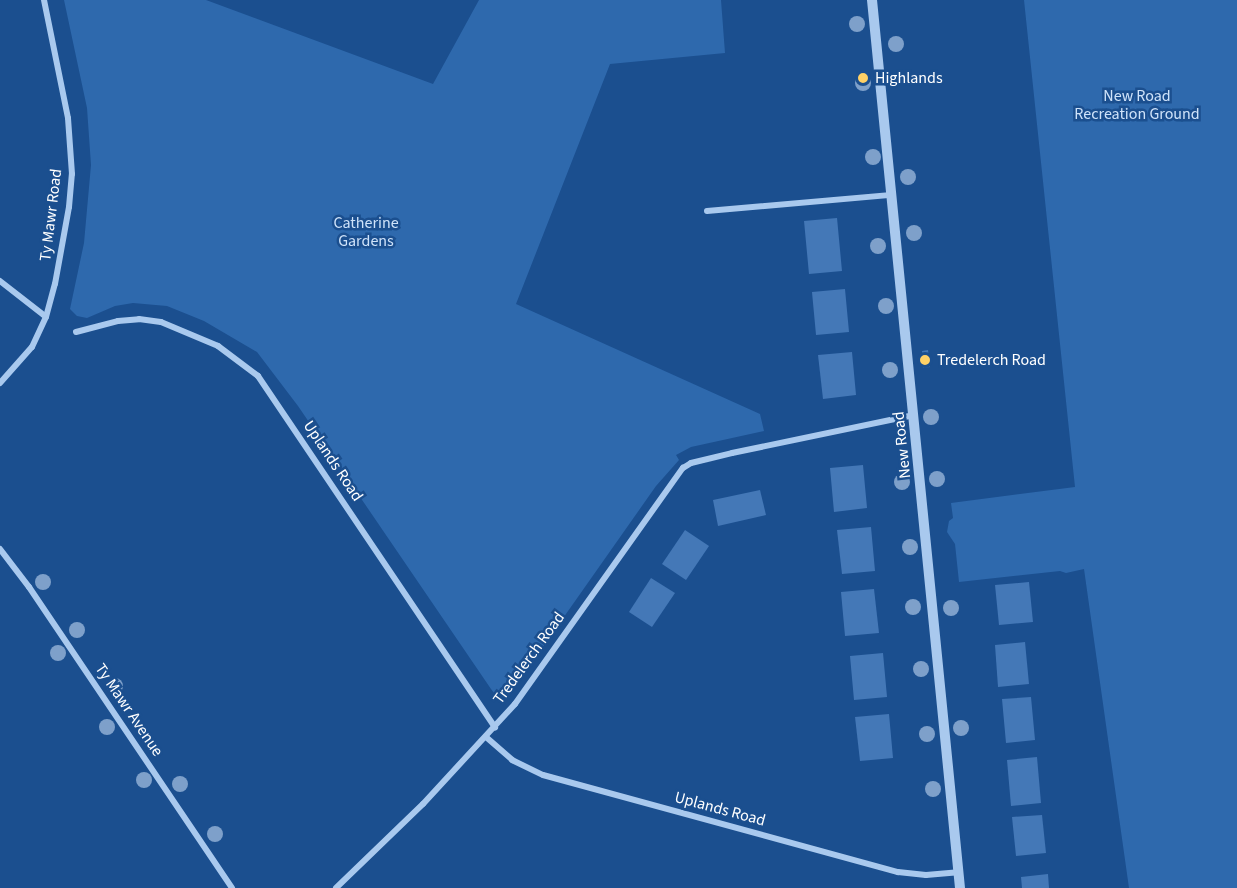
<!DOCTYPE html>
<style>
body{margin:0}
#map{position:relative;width:1237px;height:888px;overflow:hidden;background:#1b4f8f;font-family:"Source Sans 3",sans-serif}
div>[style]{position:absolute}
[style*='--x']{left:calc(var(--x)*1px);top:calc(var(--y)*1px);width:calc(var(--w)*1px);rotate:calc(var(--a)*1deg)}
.green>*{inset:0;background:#2e69ad}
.building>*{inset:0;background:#4478b7}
.minor>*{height:6px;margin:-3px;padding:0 3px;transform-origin:3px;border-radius:3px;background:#a9c9ee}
.tertiary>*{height:10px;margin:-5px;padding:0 5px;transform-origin:5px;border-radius:5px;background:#a9c9ee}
.trees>*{width:16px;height:16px;margin:-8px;border-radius:50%;background:#7ea0ca}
.dots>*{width:16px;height:16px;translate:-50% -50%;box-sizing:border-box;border:3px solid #1b4f8f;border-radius:50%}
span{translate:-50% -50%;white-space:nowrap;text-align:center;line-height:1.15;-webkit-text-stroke:5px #1b4f8f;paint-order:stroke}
.poi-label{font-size:16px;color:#fff}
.left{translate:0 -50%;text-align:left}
.park-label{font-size:16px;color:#cfe3fa}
.street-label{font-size:16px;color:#fff}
</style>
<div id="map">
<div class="green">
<i style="clip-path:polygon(64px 0,206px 0,433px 84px,479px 0,721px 0,725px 53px,610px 64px,516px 304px,760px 414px,764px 431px,691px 447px,676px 455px,679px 460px,656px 486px,509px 695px,497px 697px,491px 689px,298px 406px,257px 352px,204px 321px,167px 306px,133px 303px,115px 306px,87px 318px,77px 316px,70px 309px,84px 243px,91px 165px,87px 108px)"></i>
<i style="clip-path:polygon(1024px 0,1237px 0,1237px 888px,1129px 888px,1084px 569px,1066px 573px,1060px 571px,959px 582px,955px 544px,947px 532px,949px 521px,953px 518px,951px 503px,1075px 487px)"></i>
</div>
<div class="building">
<i style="clip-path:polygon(837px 218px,842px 271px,809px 274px,804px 221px)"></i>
<i style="clip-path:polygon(845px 289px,849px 332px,816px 335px,812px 292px)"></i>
<i style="clip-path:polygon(928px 350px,930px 367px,923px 368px,922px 351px)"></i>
<i style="clip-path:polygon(852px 352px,856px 395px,823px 399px,818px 355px)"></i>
<i style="clip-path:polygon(863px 465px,867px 508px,834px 512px,830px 468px)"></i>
<i style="clip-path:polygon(760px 490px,766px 515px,718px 526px,713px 500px)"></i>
<i style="clip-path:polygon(871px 527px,875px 571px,842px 574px,837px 530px)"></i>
<i style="clip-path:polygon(685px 530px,709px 546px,686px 580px,662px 564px)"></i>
<i style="clip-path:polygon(651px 578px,675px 593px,652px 627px,629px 612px)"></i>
<i style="clip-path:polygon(1029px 582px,1033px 622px,999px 625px,995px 585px)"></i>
<i style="clip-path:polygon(874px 589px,879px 633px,845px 636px,841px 592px)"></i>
<i style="clip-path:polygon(1025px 642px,1029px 684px,998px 687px,995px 645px)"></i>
<i style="clip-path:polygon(883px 653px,887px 697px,854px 700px,850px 656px)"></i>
<i style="clip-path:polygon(1031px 697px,1035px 740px,1006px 743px,1002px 699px)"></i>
<i style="clip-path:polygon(889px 714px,893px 758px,860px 761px,855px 717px)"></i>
<i style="clip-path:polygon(1037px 757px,1041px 803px,1011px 806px,1007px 760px)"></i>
<i style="clip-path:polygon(1042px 815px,1046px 853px,1016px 856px,1012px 817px)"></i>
<i style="clip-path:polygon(1048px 874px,1049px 888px,1022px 888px,1021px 877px)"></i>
</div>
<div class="minor">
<i style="--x:707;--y:211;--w:185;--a:-5"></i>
<i style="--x:0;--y:281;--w:58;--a:38"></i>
<i style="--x:76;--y:332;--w:43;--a:-14.7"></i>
<i style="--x:118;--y:321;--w:21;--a:-5"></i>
<i style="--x:139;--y:319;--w:22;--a:8"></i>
<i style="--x:161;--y:322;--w:62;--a:22.8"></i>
<i style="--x:218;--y:346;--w:50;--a:36.9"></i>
<i style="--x:258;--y:376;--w:424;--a:56"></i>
<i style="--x:0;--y:383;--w:48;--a:-48.4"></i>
<i style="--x:32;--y:347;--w:33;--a:-65"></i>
<i style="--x:46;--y:317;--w:34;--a:-75"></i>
<i style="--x:55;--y:284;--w:78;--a:-79.7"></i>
<i style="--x:69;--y:207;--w:33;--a:-85"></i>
<i style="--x:72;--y:174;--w:56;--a:-94.1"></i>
<i style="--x:68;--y:118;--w:120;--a:-101.5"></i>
<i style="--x:0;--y:549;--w:48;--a:52.7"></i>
<i style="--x:29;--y:587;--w:363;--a:56"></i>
<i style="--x:486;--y:737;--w:35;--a:41"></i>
<i style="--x:512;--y:760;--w:34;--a:26"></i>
<i style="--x:543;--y:775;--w:368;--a:15.3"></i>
<i style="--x:898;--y:872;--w:28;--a:6"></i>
<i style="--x:926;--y:875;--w:32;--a:-5"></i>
<i style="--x:336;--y:888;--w:121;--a:-44"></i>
<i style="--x:423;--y:804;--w:136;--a:-47.4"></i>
<i style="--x:515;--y:704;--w:290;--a:-54.6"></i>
<i style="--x:683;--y:468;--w:9;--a:-32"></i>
<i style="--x:691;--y:463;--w:42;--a:-13.7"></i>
<i style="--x:732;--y:453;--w:186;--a:-11.8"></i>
</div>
<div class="tertiary">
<i style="--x:872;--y:0;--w:892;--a:84.34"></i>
</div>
<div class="trees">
<i style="left:857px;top:24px"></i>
<i style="left:896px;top:44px"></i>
<i style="left:863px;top:83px"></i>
<i style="left:873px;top:157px"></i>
<i style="left:908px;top:177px"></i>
<i style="left:914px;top:233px"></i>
<i style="left:878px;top:246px"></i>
<i style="left:886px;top:306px"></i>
<i style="left:890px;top:370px"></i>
<i style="left:931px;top:417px"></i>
<i style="left:937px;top:479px"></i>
<i style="left:902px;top:482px"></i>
<i style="left:910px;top:547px"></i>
<i style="left:43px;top:582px"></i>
<i style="left:913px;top:607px"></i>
<i style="left:951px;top:608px"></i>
<i style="left:77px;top:630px"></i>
<i style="left:58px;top:653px"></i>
<i style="left:921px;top:669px"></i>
<i style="left:115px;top:686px"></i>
<i style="left:107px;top:727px"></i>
<i style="left:961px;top:728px"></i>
<i style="left:927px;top:734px"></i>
<i style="left:144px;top:780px"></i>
<i style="left:180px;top:784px"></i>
<i style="left:933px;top:789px"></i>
<i style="left:215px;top:834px"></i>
</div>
<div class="dots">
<i style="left:863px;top:78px;background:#ffd166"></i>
<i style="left:925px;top:360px;background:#ffd166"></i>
</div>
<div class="poi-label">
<span class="left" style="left:875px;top:78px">Highlands</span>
<span class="left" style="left:937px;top:360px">Tredelerch Road</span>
</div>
<div class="park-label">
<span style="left:1137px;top:105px">New Road<br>Recreation Ground</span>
<span style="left:366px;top:232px">Catherine<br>Gardens</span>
</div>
<div class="street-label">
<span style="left:51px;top:215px;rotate:-83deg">Ty Mawr Road</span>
<span style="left:902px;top:445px;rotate:-96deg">New Road</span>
<span style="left:333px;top:461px;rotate:56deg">Uplands Road</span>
<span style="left:529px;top:658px;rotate:-54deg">Tredelerch Road</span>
<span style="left:129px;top:710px;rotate:56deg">Ty Mawr Avenue</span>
<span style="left:720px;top:809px;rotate:15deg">Uplands Road</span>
</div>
</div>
